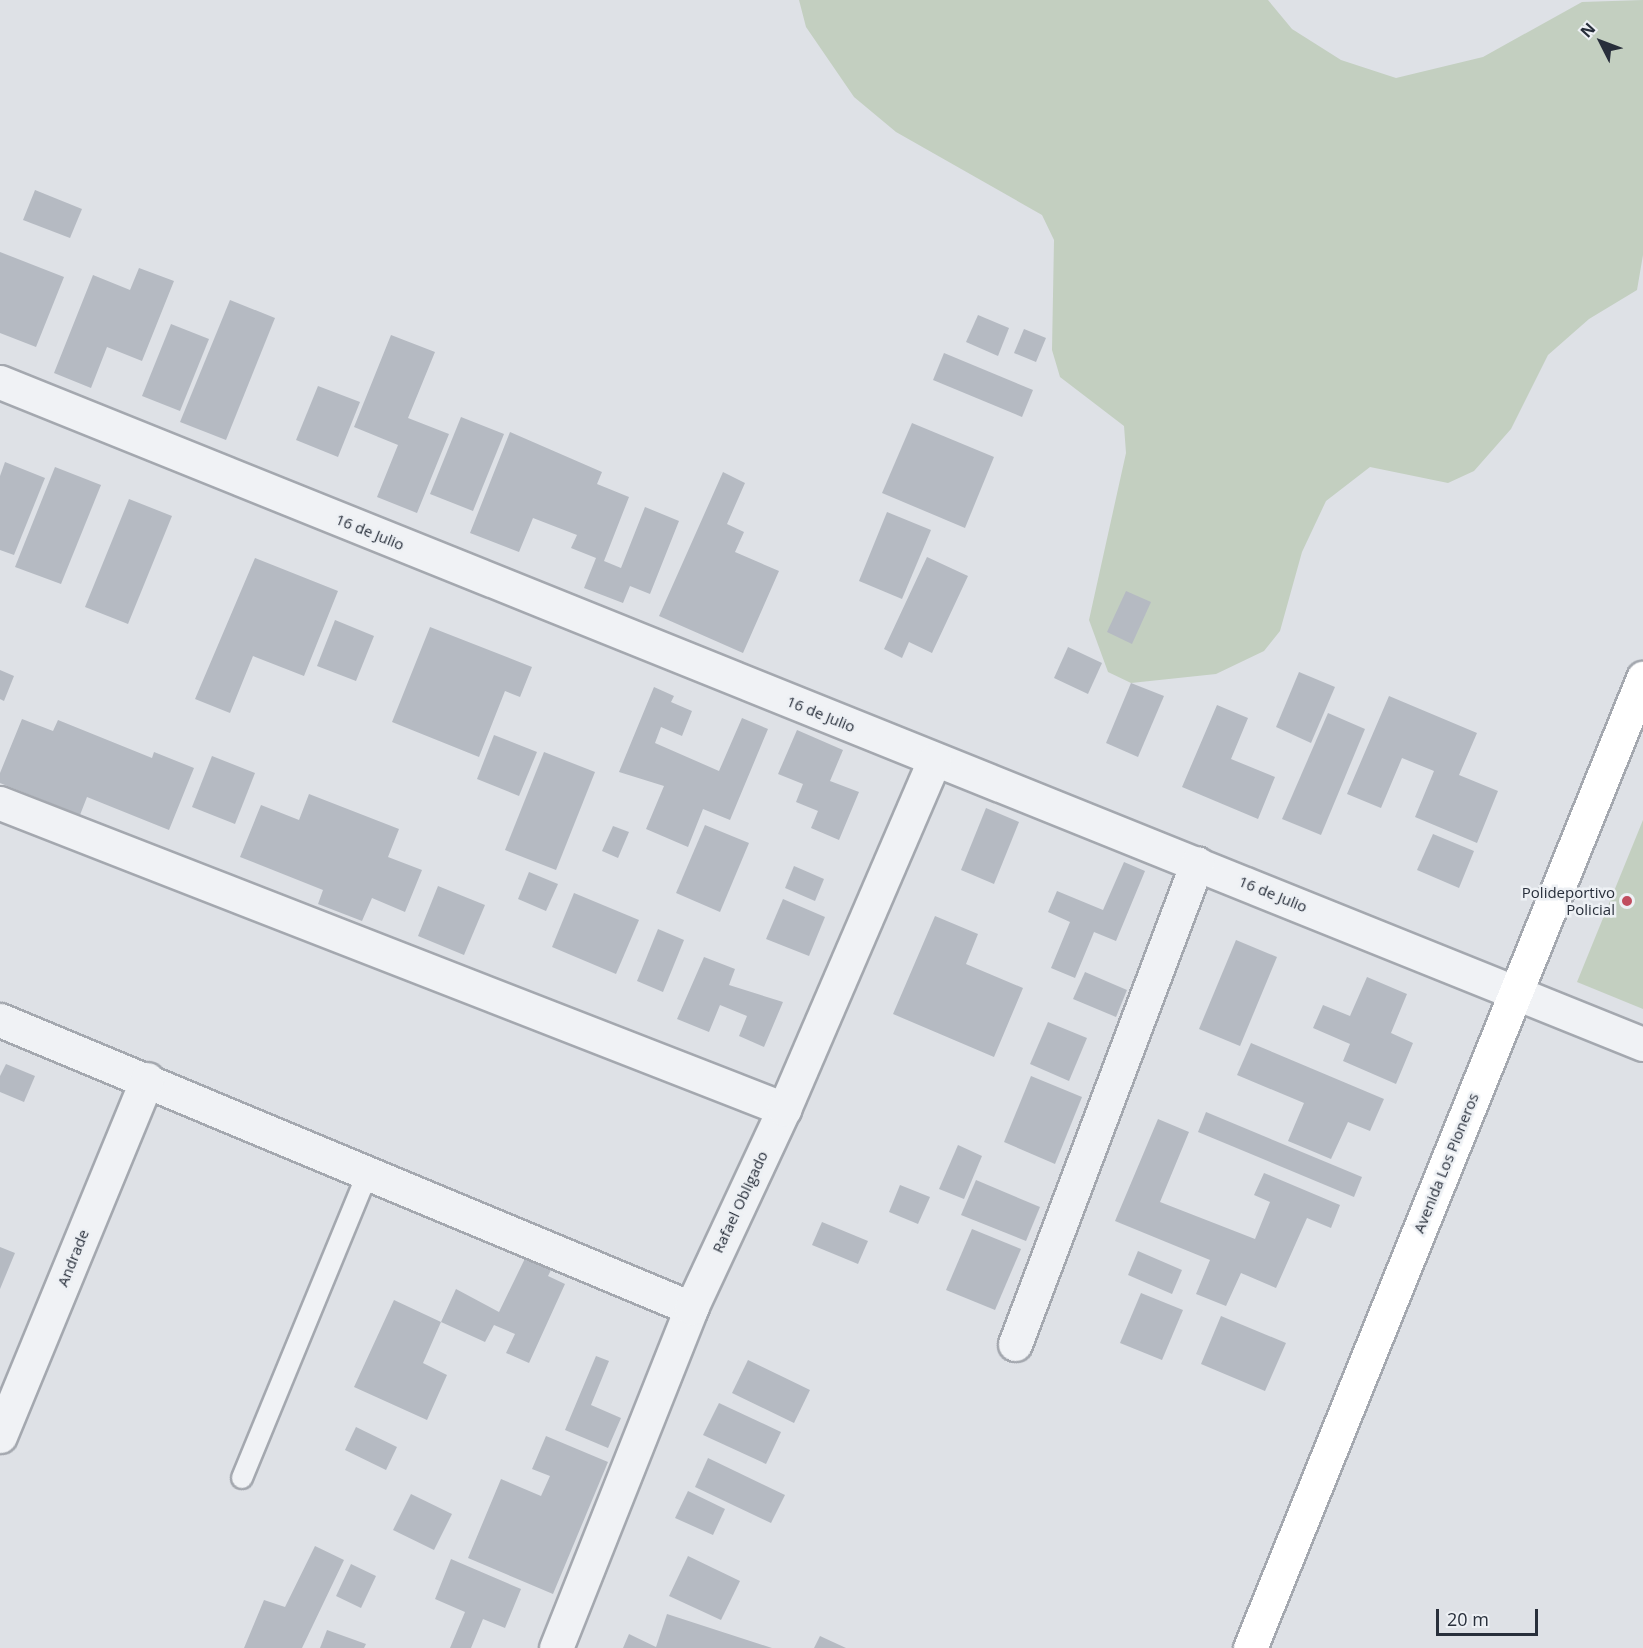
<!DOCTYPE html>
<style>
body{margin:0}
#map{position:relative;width:1643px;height:1648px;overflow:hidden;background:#dee1e6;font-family:"Open Sans",sans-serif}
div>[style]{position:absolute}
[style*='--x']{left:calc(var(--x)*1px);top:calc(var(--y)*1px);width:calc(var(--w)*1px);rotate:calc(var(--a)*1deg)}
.green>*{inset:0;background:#c3cfc0}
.building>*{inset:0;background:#b5bac2}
.roads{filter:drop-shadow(2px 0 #a4a8af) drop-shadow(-2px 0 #a4a8af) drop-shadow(0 2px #a4a8af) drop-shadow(0 -2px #a4a8af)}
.service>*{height:20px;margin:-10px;padding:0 10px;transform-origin:10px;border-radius:10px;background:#f0f2f5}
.minor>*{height:33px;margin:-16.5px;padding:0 16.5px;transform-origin:16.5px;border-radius:16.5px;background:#f0f2f5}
.secondary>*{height:33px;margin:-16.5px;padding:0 16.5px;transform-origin:16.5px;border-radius:16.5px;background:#fff}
.dots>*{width:16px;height:16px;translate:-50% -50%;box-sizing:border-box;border:3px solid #edf0f4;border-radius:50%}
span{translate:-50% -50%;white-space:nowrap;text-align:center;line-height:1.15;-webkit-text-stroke:5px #edf0f4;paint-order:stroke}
.street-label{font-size:15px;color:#282f3b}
.poi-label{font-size:15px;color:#282f3b}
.right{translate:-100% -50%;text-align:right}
.north{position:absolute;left:1571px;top:12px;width:60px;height:60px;-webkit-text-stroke:4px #edf0f4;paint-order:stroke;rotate:312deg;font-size:16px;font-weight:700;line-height:24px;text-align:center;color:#282f3b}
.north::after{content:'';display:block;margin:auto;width:21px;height:27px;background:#282f3b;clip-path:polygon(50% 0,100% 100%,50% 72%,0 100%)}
.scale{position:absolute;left:1436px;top:1609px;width:102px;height:27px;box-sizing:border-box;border:3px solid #282f3b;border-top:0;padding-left:8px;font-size:18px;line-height:21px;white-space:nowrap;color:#282f3b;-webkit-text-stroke:4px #edf0f4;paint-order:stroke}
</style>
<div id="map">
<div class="green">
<i style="clip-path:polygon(799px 0,1268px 0,1292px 29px,1341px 60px,1396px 78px,1483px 57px,1582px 2px,1643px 0,1643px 255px,1637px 290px,1589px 319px,1548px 355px,1511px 429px,1474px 471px,1448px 483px,1370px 467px,1326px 501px,1302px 552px,1280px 631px,1264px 651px,1216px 674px,1131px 683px,1108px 672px,1089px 620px,1126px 453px,1124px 426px,1060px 377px,1052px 350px,1054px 240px,1042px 215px,896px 132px,854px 97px,806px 27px)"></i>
<i style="clip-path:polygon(1643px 820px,1643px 1009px,1577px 982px)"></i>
</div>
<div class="building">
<i style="clip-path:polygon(35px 190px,82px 209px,70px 238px,23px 220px)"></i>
<i style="clip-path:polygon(0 252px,64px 277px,36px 347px,0 333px)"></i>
<i style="clip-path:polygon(139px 268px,174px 281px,142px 361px,107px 347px,91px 388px,54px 373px,93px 275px,130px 290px)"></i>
<i style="clip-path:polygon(230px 300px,275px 318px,226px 440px,180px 422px)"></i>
<i style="clip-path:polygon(978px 315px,1009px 328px,998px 356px,966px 342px)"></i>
<i style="clip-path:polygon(171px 324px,209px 339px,180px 411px,142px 396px)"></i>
<i style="clip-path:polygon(1024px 329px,1046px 338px,1036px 362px,1014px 353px)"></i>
<i style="clip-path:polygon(391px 335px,435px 352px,408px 418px,449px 434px,417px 513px,377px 497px,398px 445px,354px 427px)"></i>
<i style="clip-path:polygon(944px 353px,1033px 390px,1022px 417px,933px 380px)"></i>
<i style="clip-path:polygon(318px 386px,360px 402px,338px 457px,296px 440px)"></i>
<i style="clip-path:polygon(461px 417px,504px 434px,473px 511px,430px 494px)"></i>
<i style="clip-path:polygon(912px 423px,994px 457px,965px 528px,882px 493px)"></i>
<i style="clip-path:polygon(510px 432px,602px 472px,597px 484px,629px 497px,604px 561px,621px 568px,645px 507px,679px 521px,650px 594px,630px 586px,623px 603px,584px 588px,596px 558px,571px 548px,577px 535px,533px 518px,519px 552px,470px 533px)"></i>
<i style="clip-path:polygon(5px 462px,45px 478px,14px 555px,0 550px,0 476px)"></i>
<i style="clip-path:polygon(55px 467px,101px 485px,61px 584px,15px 567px)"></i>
<i style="clip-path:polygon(723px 472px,745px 483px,727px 524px,744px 532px,735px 552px,779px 571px,743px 653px,659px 616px)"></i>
<i style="clip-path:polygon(129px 499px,172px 516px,128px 624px,85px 607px)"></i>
<i style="clip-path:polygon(887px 512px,931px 530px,902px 599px,859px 581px)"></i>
<i style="clip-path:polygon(927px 557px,968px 576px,932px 653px,909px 642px,902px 658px,884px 649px)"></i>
<i style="clip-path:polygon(255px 558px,338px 591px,304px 676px,253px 656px,230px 713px,195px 699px)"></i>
<i style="clip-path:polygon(1126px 591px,1151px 602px,1132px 644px,1107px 632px)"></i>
<i style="clip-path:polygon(335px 620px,374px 636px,356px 681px,317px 666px)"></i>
<i style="clip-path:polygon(430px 627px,532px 667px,520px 697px,505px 691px,479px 757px,392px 722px)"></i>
<i style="clip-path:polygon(1068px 647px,1102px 663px,1088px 694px,1054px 678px)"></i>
<i style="clip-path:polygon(0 670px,14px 676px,4px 701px,0 699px)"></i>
<i style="clip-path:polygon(1299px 672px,1335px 687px,1311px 743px,1276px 727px)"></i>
<i style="clip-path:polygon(1131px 683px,1164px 696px,1138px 757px,1106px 743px)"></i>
<i style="clip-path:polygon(654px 687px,674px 696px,671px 702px,692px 711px,682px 736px,661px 727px,655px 743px,719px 771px,742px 718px,768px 729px,730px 820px,703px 809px,688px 847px,646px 829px,664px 786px,619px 772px)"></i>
<i style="clip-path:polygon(1389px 696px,1477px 733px,1459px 775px,1498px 791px,1477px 843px,1415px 817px,1434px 771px,1402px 758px,1381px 808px,1347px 794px)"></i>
<i style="clip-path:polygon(1217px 705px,1248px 718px,1231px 759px,1275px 777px,1258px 819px,1182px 787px)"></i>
<i style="clip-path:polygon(1328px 713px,1365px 729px,1321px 835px,1282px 819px)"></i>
<i style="clip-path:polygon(22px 719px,53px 731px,58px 720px,152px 758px,154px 752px,194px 768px,169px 830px,87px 797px,80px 815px,0 783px,0 773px)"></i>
<i style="clip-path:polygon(797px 730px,843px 750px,830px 781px,859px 792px,839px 840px,811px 828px,818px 811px,796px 802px,803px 784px,778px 774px)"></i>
<i style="clip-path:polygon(494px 735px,537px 752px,519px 796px,477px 779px)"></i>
<i style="clip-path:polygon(544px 752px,595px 772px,556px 870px,505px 850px)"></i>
<i style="clip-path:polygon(212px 756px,255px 773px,235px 824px,192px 807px)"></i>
<i style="clip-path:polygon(309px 794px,399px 829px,388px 857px,422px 870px,405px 912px,372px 898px,362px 921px,318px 904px,323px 890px,240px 857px,261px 805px,299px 820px)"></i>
<i style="clip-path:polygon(986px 808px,1019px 822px,994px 884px,961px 870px)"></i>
<i style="clip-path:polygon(705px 825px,749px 843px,720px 912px,676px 893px)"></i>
<i style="clip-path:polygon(613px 826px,629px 832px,618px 858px,602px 851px)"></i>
<i style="clip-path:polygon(1433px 834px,1474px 851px,1459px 888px,1417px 870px)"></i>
<i style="clip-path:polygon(1124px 862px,1145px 871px,1116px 941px,1094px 932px,1075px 978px,1051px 968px,1070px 922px,1048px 912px,1057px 891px,1103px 910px)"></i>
<i style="clip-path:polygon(794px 866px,824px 879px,815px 901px,785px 888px)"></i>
<i style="clip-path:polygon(529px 872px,558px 884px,546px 911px,518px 899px)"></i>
<i style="clip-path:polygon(438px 886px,485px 905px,464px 955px,418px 936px)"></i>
<i style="clip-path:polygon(574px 893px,639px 920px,616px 974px,552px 947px)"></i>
<i style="clip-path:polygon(783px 899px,825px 917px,809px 956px,766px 939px)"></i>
<i style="clip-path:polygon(935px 916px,978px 934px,966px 964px,1023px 988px,994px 1057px,893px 1014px)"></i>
<i style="clip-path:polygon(658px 929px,684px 940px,663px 992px,637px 981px)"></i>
<i style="clip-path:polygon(1236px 940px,1277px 957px,1240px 1046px,1199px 1029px)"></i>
<i style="clip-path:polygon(704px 957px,735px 969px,729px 985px,783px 1002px,764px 1047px,739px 1036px,747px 1016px,720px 1005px,709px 1032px,677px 1019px)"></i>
<i style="clip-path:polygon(1085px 972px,1127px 990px,1116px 1017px,1073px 999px)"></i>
<i style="clip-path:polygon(1367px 977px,1407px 994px,1391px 1033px,1413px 1043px,1396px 1084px,1343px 1061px,1350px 1044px,1313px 1028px,1323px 1005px,1350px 1016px)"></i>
<i style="clip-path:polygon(1048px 1022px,1087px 1038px,1069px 1081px,1030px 1064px)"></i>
<i style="clip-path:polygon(1251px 1043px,1384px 1099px,1370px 1131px,1348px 1122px,1331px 1159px,1288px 1141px,1304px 1103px,1237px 1075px)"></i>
<i style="clip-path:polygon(6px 1064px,35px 1076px,24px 1102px,0 1092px,0 1076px)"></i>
<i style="clip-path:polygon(1031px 1076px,1082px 1097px,1055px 1164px,1004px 1142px)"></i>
<i style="clip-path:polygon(1206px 1112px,1362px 1177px,1354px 1197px,1198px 1132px)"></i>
<i style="clip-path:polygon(1158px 1119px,1189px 1132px,1160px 1202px,1255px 1239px,1270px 1202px,1254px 1195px,1264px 1173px,1340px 1205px,1331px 1228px,1307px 1218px,1276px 1288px,1241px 1273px,1226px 1306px,1196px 1294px,1210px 1260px,1115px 1221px)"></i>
<i style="clip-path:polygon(958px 1145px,982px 1156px,964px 1199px,939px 1189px)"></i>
<i style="clip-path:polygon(976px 1180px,1040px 1207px,1026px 1241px,961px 1215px)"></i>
<i style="clip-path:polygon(900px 1185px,930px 1197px,918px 1224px,889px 1212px)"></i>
<i style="clip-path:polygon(822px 1222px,868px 1241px,858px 1264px,812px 1245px)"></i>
<i style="clip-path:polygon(972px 1229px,1021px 1249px,995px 1310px,946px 1290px)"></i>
<i style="clip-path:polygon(532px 1244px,558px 1256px,548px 1276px,565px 1284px,529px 1363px,506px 1353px,515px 1334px,494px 1325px,485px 1342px,441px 1322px,423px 1363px,447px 1375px,427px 1420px,354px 1387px,394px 1300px,441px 1322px,456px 1289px,499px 1312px)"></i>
<i style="clip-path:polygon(0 1247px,15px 1253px,0 1289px)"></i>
<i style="clip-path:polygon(1138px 1251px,1182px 1270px,1172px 1294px,1128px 1275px)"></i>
<i style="clip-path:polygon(1141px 1293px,1183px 1310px,1162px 1360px,1120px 1343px)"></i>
<i style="clip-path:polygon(1221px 1316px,1286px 1343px,1265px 1391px,1201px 1364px)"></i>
<i style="clip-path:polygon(596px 1356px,609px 1361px,591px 1405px,621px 1418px,608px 1448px,565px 1430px)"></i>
<i style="clip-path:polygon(748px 1360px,810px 1390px,794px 1423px,732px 1393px)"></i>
<i style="clip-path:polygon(719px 1403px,781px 1432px,766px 1464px,703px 1435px)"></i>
<i style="clip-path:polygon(356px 1427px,397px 1447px,386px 1470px,345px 1450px)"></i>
<i style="clip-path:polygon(546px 1436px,608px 1462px,553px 1594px,468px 1558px,501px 1479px,541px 1496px,550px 1476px,532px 1469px)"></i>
<i style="clip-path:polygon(708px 1458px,785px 1495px,771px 1523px,695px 1487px)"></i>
<i style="clip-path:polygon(688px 1491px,725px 1509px,713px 1535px,675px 1518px)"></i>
<i style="clip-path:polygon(411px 1494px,452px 1514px,434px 1550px,393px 1530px)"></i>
<i style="clip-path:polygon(315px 1546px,344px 1560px,302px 1648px,244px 1648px,264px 1600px,285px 1607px)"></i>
<i style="clip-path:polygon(688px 1556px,740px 1581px,721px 1620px,669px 1596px)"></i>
<i style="clip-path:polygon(451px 1559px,521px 1589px,505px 1628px,483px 1619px,471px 1648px,450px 1648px,465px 1612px,435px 1599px)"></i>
<i style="clip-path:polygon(351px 1564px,376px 1576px,361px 1608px,336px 1596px)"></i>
<i style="clip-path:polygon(667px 1614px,772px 1648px,623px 1648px,629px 1634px,656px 1647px)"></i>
<i style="clip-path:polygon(327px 1630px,366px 1644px,364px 1648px,320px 1648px)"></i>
<i style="clip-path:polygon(820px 1636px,846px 1648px,814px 1648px)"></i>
</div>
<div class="roads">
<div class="service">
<i style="--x:242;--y:1478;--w:331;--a:-67.6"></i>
</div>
<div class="minor">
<i style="--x:0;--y:382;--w:1771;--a:21.95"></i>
<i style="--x:0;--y:803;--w:842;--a:21.32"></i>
<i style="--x:0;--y:1020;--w:749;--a:22.63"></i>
<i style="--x:1015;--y:1344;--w:514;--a:-69.27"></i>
<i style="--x:0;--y:1436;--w:386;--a:-67.6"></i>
<i style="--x:556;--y:1648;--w:366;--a:-68.3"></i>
<i style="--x:691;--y:1308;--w:220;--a:-65"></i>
<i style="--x:784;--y:1109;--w:380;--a:-66.7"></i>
</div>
<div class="secondary">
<i style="--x:1250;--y:1648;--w:1047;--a:-67.94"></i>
</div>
</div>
<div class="dots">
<i style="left:1627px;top:901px;background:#c14d5e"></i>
</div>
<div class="street-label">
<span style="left:370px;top:532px;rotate:22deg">16 de Julio</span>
<span style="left:821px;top:714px;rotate:22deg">16 de Julio</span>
<span style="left:1273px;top:894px;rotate:22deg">16 de Julio</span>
<span style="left:1446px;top:1163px;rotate:-68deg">Avenida Los Pioneros</span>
<span style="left:740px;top:1202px;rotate:-65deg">Rafael Obligado</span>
<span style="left:73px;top:1258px;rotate:-68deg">Andrade</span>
</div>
<div class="poi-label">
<span class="right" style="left:1615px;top:901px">Polideportivo<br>Policial</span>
</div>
<div class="north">N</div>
<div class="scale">20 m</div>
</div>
